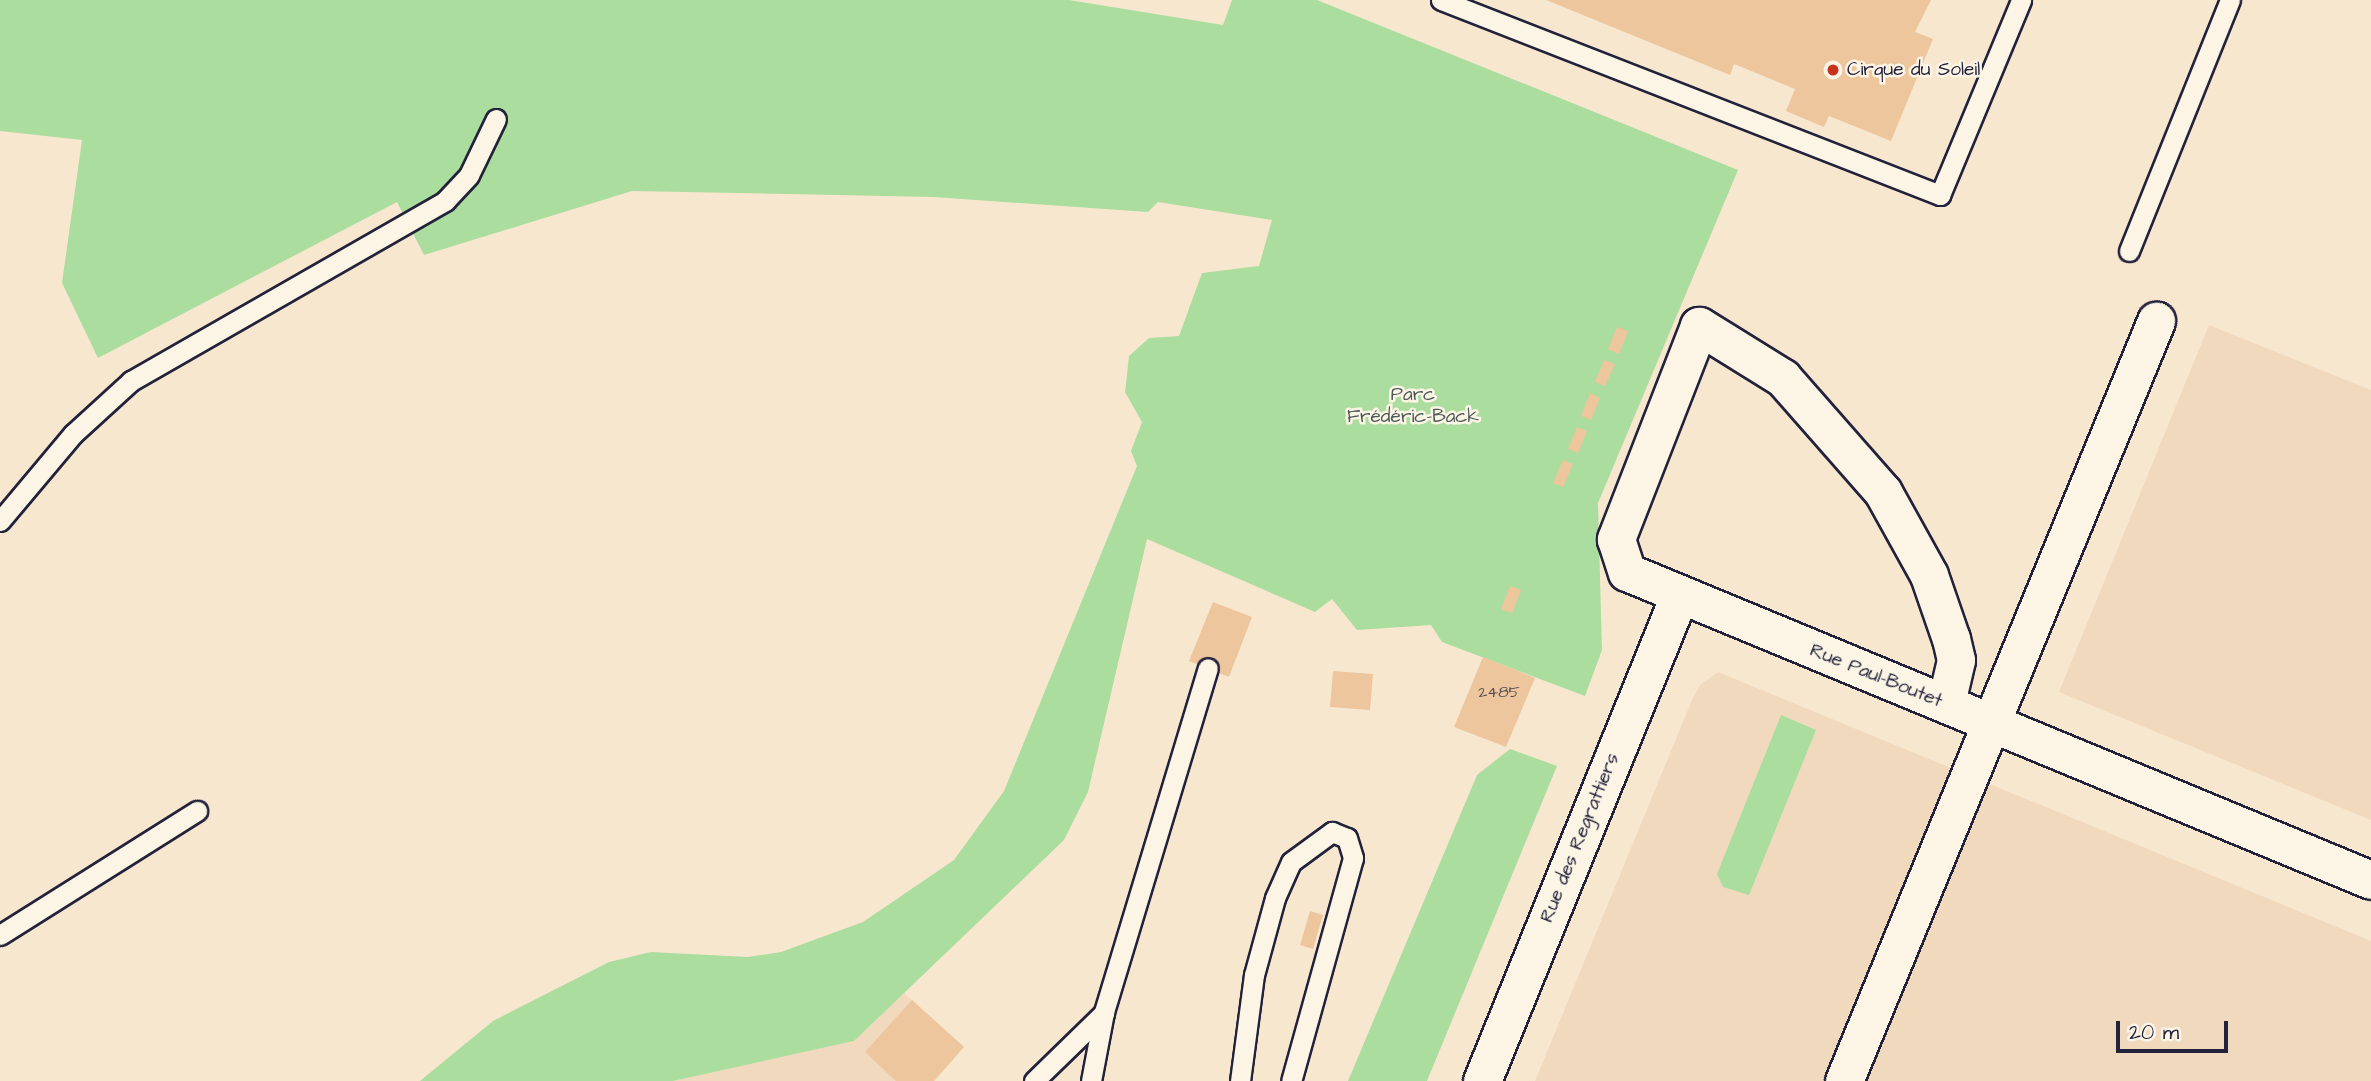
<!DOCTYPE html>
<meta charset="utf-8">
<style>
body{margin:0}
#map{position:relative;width:2371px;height:1081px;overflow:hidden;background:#f8e7cf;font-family:"Architects Daughter",sans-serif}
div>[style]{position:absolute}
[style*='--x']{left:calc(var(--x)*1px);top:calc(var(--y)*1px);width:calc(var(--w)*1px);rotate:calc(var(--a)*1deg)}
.built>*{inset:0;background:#f1d9bd}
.green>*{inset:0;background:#abdd9e}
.building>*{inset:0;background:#edc69d}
.roads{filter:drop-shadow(2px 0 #22223b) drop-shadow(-2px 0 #22223b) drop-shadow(0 2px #22223b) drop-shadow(0 -2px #22223b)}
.lane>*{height:19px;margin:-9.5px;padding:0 9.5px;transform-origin:9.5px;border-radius:9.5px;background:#fcf5e5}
.street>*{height:37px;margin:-18.5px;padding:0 18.5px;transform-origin:18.5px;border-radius:18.5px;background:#fcf5e5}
.dots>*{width:19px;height:19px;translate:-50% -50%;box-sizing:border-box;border:4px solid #fcf5e5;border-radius:50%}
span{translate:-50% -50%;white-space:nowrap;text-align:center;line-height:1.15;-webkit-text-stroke:5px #fcf5e5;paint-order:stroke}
.number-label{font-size:16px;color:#554b54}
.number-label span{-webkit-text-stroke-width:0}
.poi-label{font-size:19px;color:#22223b}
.left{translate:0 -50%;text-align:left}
.park-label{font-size:19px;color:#4b5a59}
.street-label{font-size:19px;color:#22223b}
.scale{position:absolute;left:2116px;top:1021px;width:112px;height:32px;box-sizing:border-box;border:4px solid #22223b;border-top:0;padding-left:9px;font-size:21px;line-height:24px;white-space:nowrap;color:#22223b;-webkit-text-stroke:5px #fcf5e5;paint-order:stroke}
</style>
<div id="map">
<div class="built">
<i style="clip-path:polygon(2209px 325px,2371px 390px,2371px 820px,2059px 692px)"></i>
<i style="clip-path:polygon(1718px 672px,2371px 941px,2371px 1081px,1535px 1081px,1692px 700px,1700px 685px)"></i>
<i style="clip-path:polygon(904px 993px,964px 1047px,934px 1081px,673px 1081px,854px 1041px)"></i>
</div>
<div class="green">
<i style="clip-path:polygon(0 0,1069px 0,1223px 25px,1232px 0,1317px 0,1738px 170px,1598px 503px,1602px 650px,1585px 696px,1442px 642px,1431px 625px,1357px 630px,1332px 599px,1315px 612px,1147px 539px,1088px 792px,1064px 840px,854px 1041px,673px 1081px,420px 1081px,493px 1021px,609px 962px,651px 952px,748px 957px,781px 952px,863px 922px,954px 860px,1004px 791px,1137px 466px,1131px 451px,1142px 422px,1125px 392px,1129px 356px,1149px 338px,1179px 336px,1202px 273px,1259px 266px,1272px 220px,1158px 202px,1148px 212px,934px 197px,632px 191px,424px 255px,397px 202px,98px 358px,62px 283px,82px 140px,0 131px)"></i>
<i style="clip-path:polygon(1781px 715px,1816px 730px,1749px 895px,1723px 887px,1717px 874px)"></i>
<i style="clip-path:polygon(1510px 749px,1557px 766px,1427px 1081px,1348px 1081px,1477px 775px)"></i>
</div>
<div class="building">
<i style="clip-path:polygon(1546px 0,1931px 0,1915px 32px,1933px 39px,1891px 141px,1829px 116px,1824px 127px,1786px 111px,1795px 89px,1734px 64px,1730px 75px)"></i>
<i style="clip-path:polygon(1617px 327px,1628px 331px,1619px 354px,1608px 349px)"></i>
<i style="clip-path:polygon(1604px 360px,1615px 364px,1605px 386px,1595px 382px)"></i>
<i style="clip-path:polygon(1590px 393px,1600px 398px,1591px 420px,1581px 416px)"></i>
<i style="clip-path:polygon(1577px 427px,1587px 431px,1578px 453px,1568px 449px)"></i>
<i style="clip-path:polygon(1563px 460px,1573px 464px,1563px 487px,1553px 483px)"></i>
<i style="clip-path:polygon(1510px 586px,1521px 590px,1512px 613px,1501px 609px)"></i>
<i style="clip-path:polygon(1213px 602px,1252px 617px,1229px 677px,1189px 661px)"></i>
<i style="clip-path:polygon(1483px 657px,1535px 678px,1506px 747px,1454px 727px)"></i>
<i style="clip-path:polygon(1333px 671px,1373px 674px,1370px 710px,1330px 707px)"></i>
<i style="clip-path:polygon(1310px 911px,1323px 915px,1313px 949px,1300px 945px)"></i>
<i style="clip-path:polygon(912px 1000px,964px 1047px,934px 1081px,896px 1081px,865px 1052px)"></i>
</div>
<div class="roads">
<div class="lane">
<i style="--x:1441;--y:0;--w:536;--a:21.34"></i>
<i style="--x:1940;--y:195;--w:211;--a:-67.4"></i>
<i style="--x:2129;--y:251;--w:271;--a:-68.1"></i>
<i style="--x:0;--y:521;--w:114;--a:-50"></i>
<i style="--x:73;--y:434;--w:79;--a:-42.4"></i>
<i style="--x:131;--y:381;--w:362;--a:-29.8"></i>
<i style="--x:445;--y:201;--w:35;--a:-47"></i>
<i style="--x:469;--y:175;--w:62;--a:-64.3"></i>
<i style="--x:0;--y:935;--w:233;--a:-32.2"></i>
<i style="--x:1034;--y:1081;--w:98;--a:-44.2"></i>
<i style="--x:1091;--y:1081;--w:70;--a:-79.3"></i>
<i style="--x:1104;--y:1012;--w:359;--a:-73.2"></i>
<i style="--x:1240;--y:1081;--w:107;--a:-82.5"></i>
<i style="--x:1254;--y:975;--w:80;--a:-74.7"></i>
<i style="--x:1275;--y:898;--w:39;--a:-66"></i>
<i style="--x:1291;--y:862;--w:51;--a:-36.2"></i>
<i style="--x:1332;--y:832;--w:16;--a:22"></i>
<i style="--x:1347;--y:838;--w:21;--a:73"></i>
<i style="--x:1353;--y:858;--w:231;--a:105.5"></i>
</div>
<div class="street">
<i style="--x:1946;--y:703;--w:44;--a:-76.9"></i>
<i style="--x:1956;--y:660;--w:22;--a:-103"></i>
<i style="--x:1951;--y:639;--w:68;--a:-109"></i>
<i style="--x:1929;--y:575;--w:95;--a:-119"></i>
<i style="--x:1883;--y:492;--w:152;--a:-131.3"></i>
<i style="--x:1783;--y:378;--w:99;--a:-148.2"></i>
<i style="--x:1699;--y:326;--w:229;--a:111.3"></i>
<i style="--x:1616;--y:539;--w:35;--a:72"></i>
<i style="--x:1627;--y:572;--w:805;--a:22.49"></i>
<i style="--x:1482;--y:1081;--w:523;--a:-67.89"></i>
<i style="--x:1844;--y:1081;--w:822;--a:-67.68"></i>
</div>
</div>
<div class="dots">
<i style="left:1833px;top:70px;background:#c8321e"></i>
</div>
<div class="number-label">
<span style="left:1499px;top:692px">2485</span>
</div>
<div class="poi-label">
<span class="left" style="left:1847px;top:70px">Cirque du Soleil</span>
</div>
<div class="park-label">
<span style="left:1413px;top:406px">Parc<br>Frédéric-Back</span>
</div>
<div class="street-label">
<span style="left:1876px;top:676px;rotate:22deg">Rue Paul-Boutet</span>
<span style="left:1580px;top:838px;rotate:-68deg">Rue des Regrattiers</span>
</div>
<div class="scale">20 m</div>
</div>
